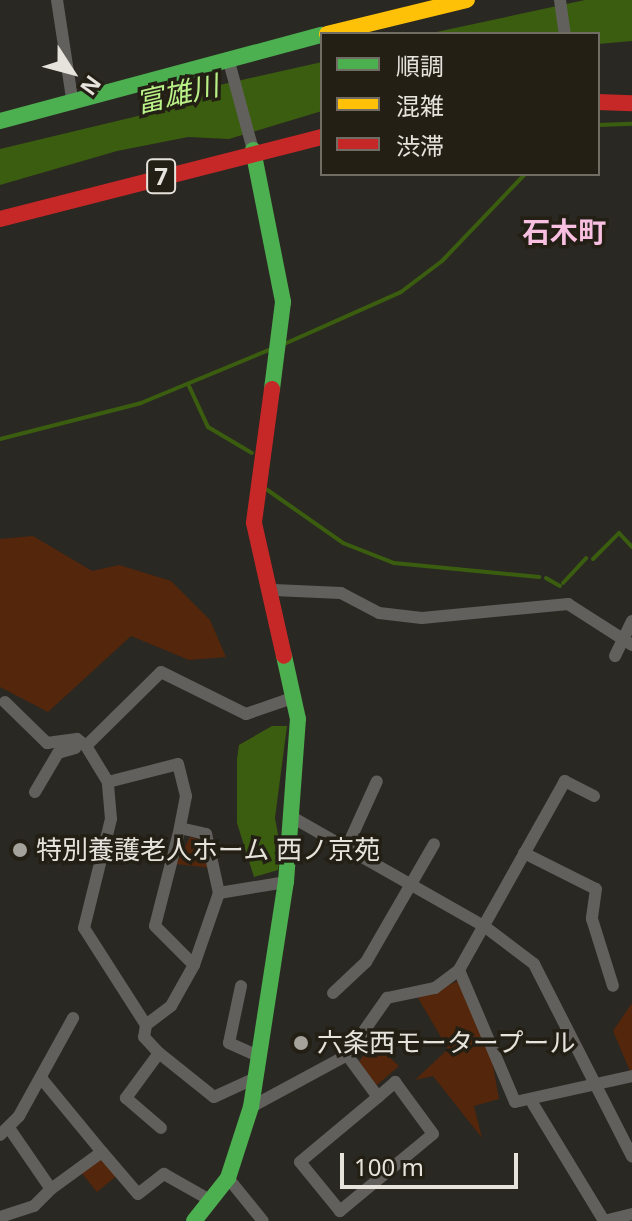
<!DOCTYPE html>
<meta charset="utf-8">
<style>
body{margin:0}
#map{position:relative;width:632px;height:1221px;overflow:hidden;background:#2a2822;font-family:"Noto Sans","Noto Sans JP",sans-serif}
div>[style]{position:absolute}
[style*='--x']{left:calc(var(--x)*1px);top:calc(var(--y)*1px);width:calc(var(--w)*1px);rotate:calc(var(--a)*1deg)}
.green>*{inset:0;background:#54260b}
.water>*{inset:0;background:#3b5d0f}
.stream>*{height:4px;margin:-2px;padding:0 2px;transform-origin:2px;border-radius:2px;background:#3b5d0f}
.street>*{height:12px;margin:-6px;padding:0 6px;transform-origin:6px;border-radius:6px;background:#61605c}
.fast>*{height:16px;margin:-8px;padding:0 8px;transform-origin:8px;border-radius:8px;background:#4caf50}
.slow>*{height:16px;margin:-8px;padding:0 8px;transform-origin:8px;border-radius:8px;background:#ffc107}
.jam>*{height:16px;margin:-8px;padding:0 8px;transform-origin:8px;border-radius:8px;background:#c62828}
.dots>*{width:22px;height:22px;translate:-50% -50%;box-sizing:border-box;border:4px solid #231f15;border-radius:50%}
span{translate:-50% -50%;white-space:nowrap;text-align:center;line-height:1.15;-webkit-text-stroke:7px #231f15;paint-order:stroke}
.shield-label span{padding:2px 6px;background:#231f15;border:2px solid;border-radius:6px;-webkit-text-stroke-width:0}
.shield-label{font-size:24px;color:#e6e3dc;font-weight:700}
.poi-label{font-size:26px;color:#e6e3dc}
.left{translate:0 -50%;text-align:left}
.water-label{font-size:28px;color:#b9f087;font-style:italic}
.neighbourhood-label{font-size:28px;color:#f9bfe1;font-weight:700}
.legend{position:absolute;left:320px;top:32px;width:280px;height:144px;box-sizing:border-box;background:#231f15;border:2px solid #716d65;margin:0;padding:10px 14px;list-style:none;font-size:24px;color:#e6e3dc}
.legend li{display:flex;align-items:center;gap:16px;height:40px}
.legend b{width:40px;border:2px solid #716d65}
.north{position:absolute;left:32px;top:32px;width:80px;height:80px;-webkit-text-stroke:6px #231f15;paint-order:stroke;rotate:126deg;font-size:22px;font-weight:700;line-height:32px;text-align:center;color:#e6e3dc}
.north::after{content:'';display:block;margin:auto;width:28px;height:36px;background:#e6e3dc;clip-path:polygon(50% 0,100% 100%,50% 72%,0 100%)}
.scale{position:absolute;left:340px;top:1153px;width:178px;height:36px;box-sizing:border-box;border:4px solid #e6e3dc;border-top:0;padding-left:10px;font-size:24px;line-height:28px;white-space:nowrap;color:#e6e3dc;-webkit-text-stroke:6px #231f15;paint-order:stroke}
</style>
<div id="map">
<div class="green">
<i style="clip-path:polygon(33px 536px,92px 571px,119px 565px,171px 581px,210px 620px,226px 657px,189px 660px,131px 636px,48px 712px,0 687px,0 539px)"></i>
<i style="clip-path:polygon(190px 837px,201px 840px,211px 868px,176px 864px)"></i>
<i style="clip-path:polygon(458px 981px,491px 1055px,499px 1099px,474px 1106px,482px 1138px,433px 1076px,415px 1080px,448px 1049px,418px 998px)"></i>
<i style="clip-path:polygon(632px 1003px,632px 1070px,630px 1071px,613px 1031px)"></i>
<i style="clip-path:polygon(373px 1042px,399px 1066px,377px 1085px,358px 1063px)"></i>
<i style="clip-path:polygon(104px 1155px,120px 1173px,97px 1192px,80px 1171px)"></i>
</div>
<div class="water">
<i style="clip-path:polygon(585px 0,632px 0,632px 41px,598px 44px,598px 34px,427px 34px)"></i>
<i style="clip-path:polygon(322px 62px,322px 111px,229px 139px,188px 137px,117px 151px,0 185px,0 149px,167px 109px,202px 89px)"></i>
<i style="clip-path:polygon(272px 726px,287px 726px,275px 818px,281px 851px,278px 870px,254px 877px,237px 823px,237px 759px,239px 745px)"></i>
</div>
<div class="stream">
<i style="--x:598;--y:125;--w:34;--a:-2"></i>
<i style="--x:282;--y:345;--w:130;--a:-24"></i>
<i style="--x:401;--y:292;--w:51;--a:-37.1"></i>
<i style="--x:442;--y:261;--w:120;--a:-46.3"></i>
<i style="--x:189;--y:386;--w:45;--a:65.1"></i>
<i style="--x:208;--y:427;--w:51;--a:30.6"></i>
<i style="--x:0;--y:439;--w:146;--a:-14.3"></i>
<i style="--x:141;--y:403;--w:144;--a:-22.5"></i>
<i style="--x:266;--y:489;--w:94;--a:35"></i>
<i style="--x:343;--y:543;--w:55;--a:21.4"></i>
<i style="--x:394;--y:563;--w:146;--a:5.5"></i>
<i style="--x:593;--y:559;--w:37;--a:-45"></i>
<i style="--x:619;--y:533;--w:19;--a:47"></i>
<i style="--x:546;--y:578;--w:16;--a:30"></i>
<i style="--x:563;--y:583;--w:34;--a:-47"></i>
</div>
<div class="street">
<i style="--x:57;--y:0;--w:105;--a:81.3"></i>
<i style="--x:560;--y:0;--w:34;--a:82"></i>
<i style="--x:228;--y:58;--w:95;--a:74.8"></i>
<i style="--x:274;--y:590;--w:67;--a:2.6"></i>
<i style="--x:341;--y:593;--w:43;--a:27.8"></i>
<i style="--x:379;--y:613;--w:43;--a:6.6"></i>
<i style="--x:422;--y:618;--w:147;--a:-5.5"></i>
<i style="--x:568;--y:604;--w:76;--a:32.6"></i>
<i style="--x:615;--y:656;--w:39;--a:-64"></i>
<i style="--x:5;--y:702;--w:59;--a:44.3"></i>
<i style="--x:47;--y:743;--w:30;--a:-8"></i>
<i style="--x:77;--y:739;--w:11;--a:38"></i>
<i style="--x:108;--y:782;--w:42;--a:-121.4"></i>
<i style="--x:86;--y:746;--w:105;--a:-44.6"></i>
<i style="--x:161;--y:672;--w:95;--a:26.3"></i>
<i style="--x:246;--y:714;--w:52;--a:-19.1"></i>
<i style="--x:35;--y:792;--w:45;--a:-59.5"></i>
<i style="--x:58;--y:753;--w:18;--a:-16"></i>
<i style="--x:594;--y:796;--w:33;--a:-153"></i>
<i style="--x:565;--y:781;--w:217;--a:119.3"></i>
<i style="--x:459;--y:970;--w:143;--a:67"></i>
<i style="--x:515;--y:1102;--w:120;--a:-12.5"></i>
<i style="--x:290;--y:816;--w:223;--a:29.6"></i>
<i style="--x:484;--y:926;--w:63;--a:37.2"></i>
<i style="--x:534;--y:964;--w:216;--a:63"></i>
<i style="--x:180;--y:828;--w:101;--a:104.3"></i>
<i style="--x:155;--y:926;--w:55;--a:45"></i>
<i style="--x:194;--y:965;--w:47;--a:119.3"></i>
<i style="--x:171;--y:1006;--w:31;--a:143"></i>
<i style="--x:146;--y:1025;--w:115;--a:-122.6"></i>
<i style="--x:84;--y:928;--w:112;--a:-76.1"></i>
<i style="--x:111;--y:819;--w:37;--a:-95"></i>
<i style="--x:108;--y:782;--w:72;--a:-14.4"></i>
<i style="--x:178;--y:764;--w:33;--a:76"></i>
<i style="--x:186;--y:796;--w:33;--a:101"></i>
<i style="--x:180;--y:828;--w:27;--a:13"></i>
<i style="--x:206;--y:834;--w:60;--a:77.6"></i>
<i style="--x:219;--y:893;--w:68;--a:-9.3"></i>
<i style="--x:347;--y:847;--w:72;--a:-65.6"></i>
<i style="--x:524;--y:853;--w:80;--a:26.6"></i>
<i style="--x:596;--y:889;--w:30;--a:98"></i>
<i style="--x:592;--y:919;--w:70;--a:72.6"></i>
<i style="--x:194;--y:965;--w:76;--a:-70.9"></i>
<i style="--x:241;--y:986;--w:58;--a:101.9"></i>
<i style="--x:229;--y:1043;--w:30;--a:24"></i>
<i style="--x:333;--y:993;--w:45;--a:-43.2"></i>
<i style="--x:366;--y:962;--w:136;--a:-60"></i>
<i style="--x:146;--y:1025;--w:12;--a:99"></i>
<i style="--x:144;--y:1037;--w:22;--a:47"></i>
<i style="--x:159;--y:1053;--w:70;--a:38.7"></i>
<i style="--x:214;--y:1097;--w:41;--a:-24.7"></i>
<i style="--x:159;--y:1053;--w:56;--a:126.3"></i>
<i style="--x:126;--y:1098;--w:46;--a:40.6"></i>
<i style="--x:347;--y:1055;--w:52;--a:53.6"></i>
<i style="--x:378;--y:1097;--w:23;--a:-41"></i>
<i style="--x:395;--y:1082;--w:64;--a:53.8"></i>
<i style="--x:433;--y:1134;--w:121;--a:140.4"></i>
<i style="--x:340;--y:1211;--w:63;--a:-129.2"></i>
<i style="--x:300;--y:1162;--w:102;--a:-39.8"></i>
<i style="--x:533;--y:1104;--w:137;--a:58.7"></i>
<i style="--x:604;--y:1221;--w:29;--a:-14"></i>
<i style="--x:251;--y:1107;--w:109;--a:-28.4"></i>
<i style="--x:347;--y:1055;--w:70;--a:-54.9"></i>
<i style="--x:387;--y:998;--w:49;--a:-11.8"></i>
<i style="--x:435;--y:988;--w:30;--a:-37"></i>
<i style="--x:9;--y:1128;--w:74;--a:55.5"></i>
<i style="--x:51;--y:1189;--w:63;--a:-36"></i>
<i style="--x:102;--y:1152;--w:96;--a:-129.5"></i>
<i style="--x:0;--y:1135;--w:27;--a:-45"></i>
<i style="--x:19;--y:1116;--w:112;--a:-61.1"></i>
<i style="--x:102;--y:1152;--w:55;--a:49.4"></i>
<i style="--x:138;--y:1194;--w:33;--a:-38"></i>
<i style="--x:164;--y:1174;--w:53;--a:29.5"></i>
<i style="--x:228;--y:1178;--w:55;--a:50.9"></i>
<i style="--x:0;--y:1217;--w:36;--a:-18"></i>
<i style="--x:34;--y:1206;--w:24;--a:-45"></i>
</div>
<div class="fast">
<i style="--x:0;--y:121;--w:333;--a:-15"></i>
<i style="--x:253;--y:150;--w:155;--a:78.8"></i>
<i style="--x:283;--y:302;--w:88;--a:97.2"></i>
<i style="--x:194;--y:1221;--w:55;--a:-51.7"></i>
<i style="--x:228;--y:1178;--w:75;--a:-72.1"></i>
<i style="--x:251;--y:1107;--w:228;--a:-81.2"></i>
<i style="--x:286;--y:882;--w:163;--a:-85.8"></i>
<i style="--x:298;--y:719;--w:65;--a:-102.5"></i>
</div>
<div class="slow">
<i style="--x:327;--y:34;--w:144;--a:-13.7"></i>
</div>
<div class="jam">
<i style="--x:598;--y:102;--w:34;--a:2"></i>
<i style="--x:0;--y:219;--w:332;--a:-14.3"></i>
<i style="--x:272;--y:389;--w:135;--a:97.7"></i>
<i style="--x:254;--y:523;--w:136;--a:77.3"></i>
</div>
<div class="dots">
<i style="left:20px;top:850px;background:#a4a29b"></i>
<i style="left:301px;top:1043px;background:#a4a29b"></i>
</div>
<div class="shield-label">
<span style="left:161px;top:176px">7</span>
</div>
<div class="poi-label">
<span class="left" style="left:36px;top:850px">特別養護老人ホーム 西ノ京苑</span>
<span class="left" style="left:317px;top:1043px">六条西モータープール</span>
</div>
<div class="water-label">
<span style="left:177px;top:93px;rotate:-13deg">富雄川</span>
</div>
<div class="neighbourhood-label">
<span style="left:564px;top:231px">石木町</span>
</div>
<ul class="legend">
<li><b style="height:10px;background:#4caf50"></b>順調</li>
<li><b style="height:10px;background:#ffc107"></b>混雑</li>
<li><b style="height:10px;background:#c62828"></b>渋滞</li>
</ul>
<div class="north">N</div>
<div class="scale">100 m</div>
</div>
